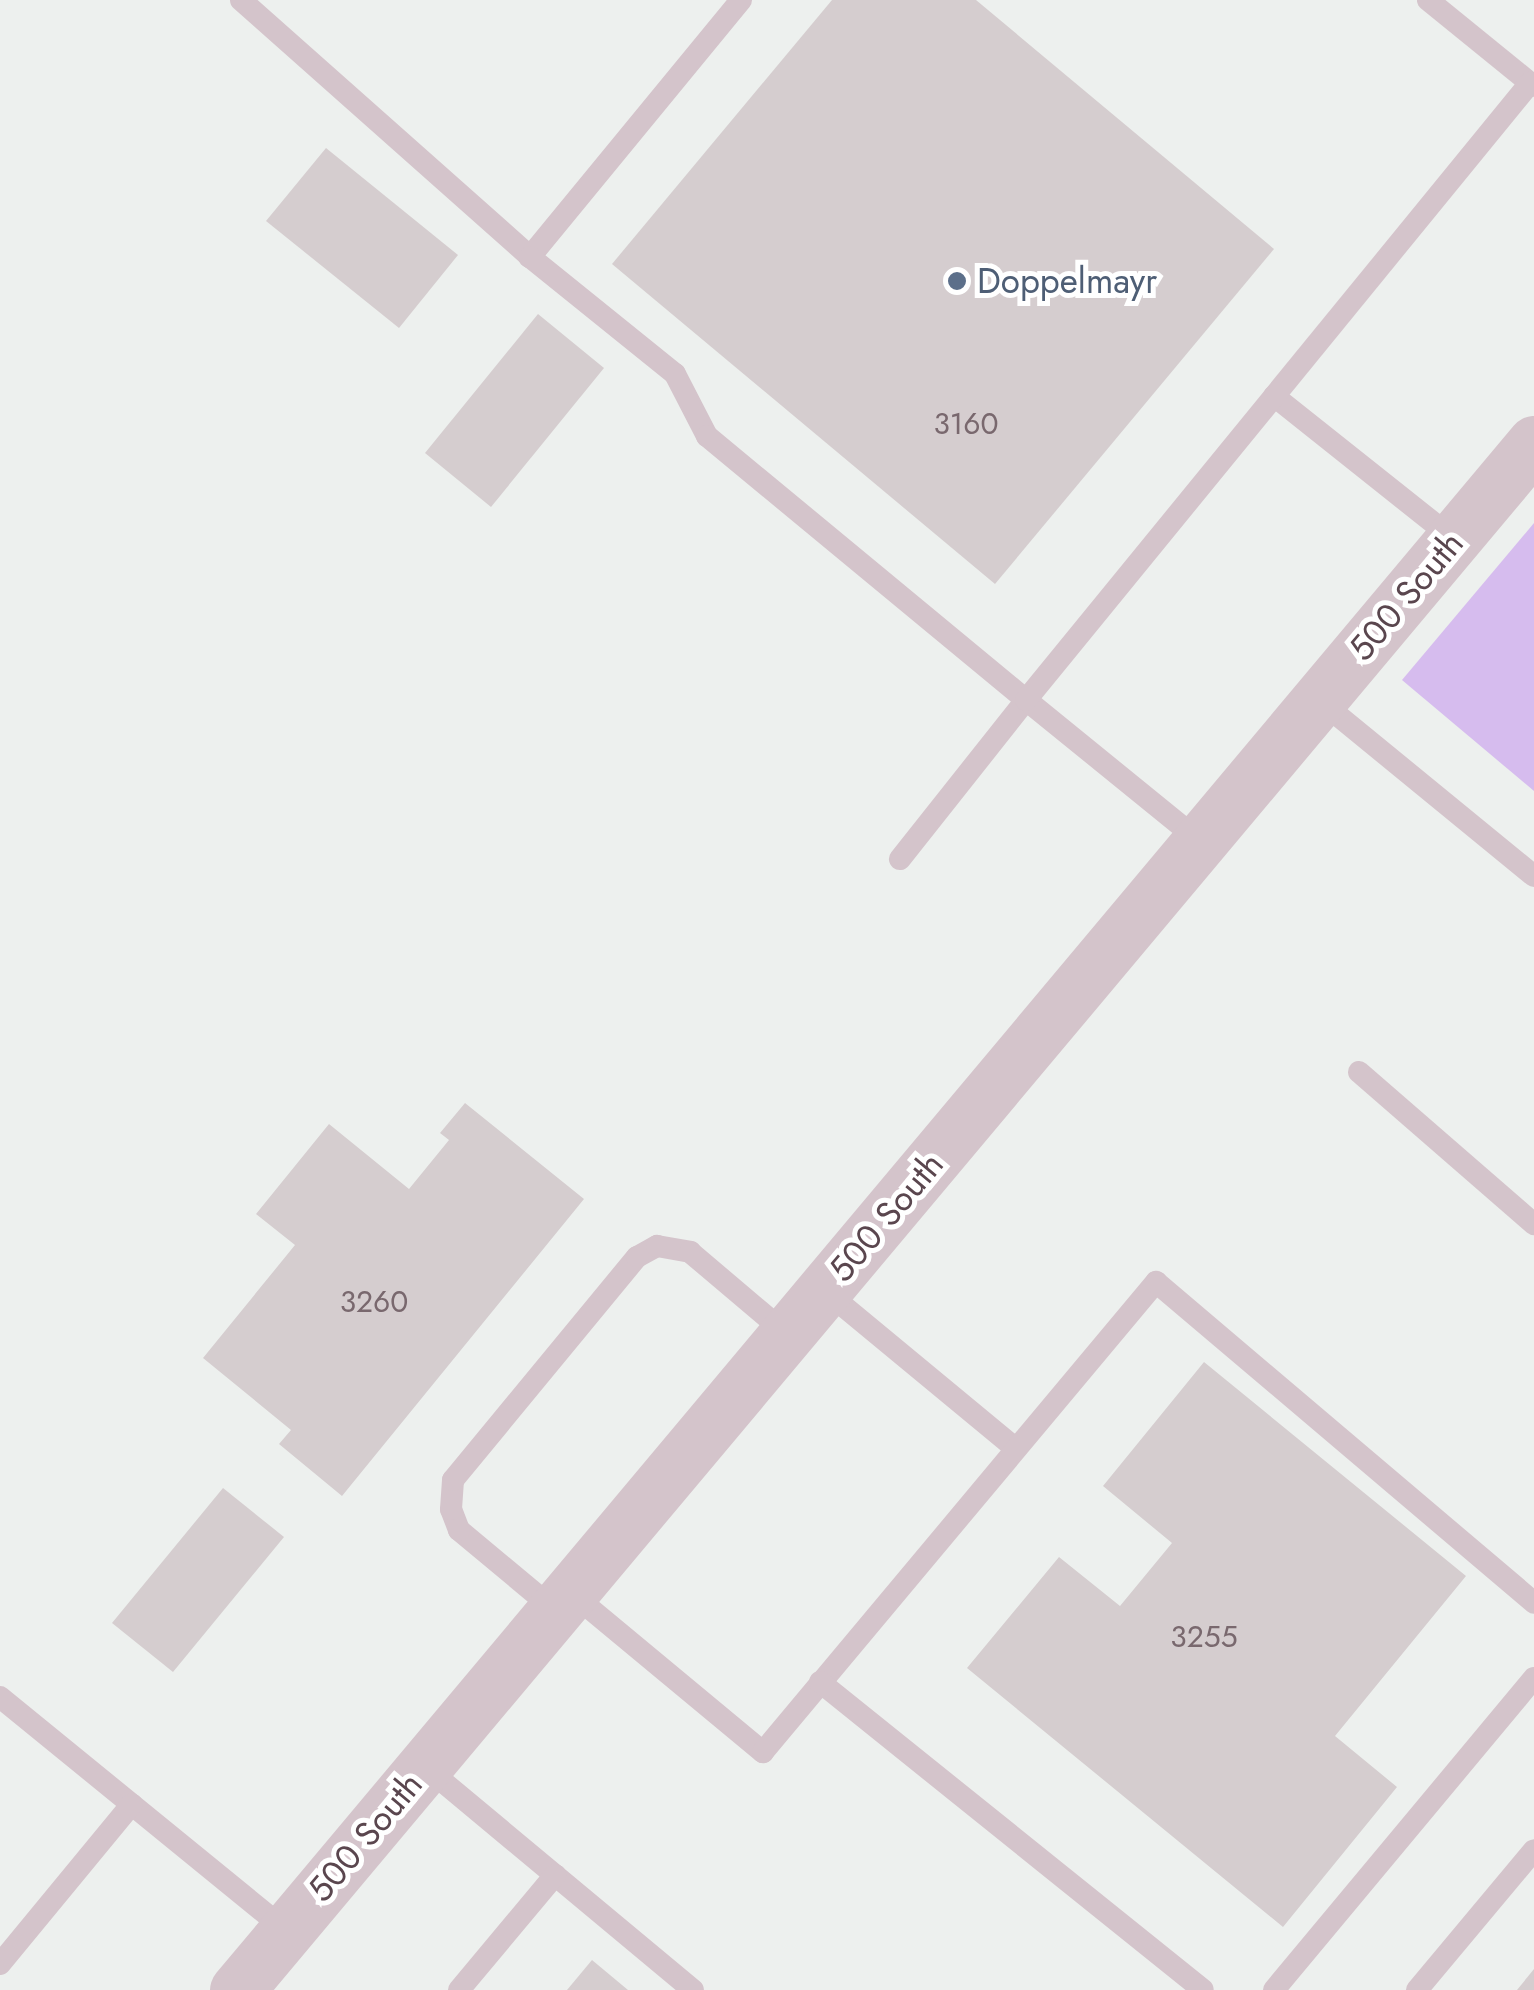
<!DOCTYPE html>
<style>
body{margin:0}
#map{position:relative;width:1534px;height:1990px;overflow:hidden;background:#edf0ee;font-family:Jost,sans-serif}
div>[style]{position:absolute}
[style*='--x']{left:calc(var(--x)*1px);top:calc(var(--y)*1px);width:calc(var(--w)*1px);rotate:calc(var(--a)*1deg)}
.green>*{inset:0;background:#d6bcee}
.building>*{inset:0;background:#d5cdcf}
.service>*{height:22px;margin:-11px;padding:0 11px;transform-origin:11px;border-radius:11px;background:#d4c4cb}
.tertiary>*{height:55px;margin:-27.5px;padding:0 27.5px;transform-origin:27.5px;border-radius:27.5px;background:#d4c4cb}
.dots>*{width:28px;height:28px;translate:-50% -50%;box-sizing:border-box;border:5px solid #fff;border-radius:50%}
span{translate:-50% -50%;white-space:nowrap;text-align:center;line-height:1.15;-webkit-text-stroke:10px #fff;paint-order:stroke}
.number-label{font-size:30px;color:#79686e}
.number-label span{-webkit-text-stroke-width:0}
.service-label{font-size:35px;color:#4e5e75}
.left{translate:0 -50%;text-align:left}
.street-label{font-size:35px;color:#5a464e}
</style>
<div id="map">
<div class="green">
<i style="clip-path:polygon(1534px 523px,1534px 791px,1402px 680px)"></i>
</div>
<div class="building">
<i style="clip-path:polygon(832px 0,976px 0,1274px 249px,995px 584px,612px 264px)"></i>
<i style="clip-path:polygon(326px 148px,458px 255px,399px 328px,266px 221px)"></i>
<i style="clip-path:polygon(538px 314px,604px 368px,491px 507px,425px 453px)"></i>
<i style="clip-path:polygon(465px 1103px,584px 1199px,342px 1496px,279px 1444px,291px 1430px,203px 1358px,295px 1245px,256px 1214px,329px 1124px,409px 1189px,449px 1140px,440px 1133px)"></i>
<i style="clip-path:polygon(1204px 1362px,1466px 1576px,1335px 1736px,1397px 1787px,1283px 1927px,967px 1668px,1059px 1557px,1120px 1606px,1172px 1543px,1103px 1486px)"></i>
<i style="clip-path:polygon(223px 1488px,284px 1537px,173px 1672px,112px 1623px)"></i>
<i style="clip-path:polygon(592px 1960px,628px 1990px,567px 1990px)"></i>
<i style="clip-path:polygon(1534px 1969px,1534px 1990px,1517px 1990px)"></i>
</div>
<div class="service">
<i style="--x:241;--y:0;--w:387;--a:41.6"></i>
<i style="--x:741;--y:0;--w:333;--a:129.4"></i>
<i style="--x:530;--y:257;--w:186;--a:38.9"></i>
<i style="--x:675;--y:374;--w:70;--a:62.7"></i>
<i style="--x:707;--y:436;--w:414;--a:39.6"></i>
<i style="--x:1026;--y:700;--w:203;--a:128.4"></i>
<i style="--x:1428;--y:0;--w:136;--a:39.1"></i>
<i style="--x:1274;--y:396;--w:230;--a:38.5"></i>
<i style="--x:1319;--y:700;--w:278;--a:39.3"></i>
<i style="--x:1201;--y:842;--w:225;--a:-140.9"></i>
<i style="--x:1026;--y:700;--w:797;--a:-50.76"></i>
<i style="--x:1359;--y:1072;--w:232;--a:41"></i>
<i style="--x:824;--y:1290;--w:248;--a:39.6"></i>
<i style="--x:570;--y:1592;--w:251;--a:39.7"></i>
<i style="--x:763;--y:1752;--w:613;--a:-50.1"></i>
<i style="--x:1156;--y:1282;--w:496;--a:40.3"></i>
<i style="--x:555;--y:1610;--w:125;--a:-140.2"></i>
<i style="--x:459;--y:1530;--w:22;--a:-111"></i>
<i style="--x:451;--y:1509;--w:29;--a:-86"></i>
<i style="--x:453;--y:1480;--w:289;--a:-50.5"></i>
<i style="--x:637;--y:1257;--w:23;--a:-29"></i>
<i style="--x:657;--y:1246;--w:34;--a:10"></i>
<i style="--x:690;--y:1252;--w:127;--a:40.2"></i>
<i style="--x:820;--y:1682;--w:491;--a:38.8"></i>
<i style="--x:0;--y:1697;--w:370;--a:39.2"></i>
<i style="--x:424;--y:1766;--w:350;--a:39.8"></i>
<i style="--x:0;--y:1964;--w:207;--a:-50.5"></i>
<i style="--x:459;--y:1990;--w:150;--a:-50.1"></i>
<i style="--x:1274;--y:1990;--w:406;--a:-50.2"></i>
<i style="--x:1417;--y:1990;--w:182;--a:-50.1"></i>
</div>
<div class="tertiary">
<i style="--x:237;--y:1990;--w:2019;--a:-50.02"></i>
</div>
<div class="dots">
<i style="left:957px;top:281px;background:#5c6f8a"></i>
</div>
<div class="number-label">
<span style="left:966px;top:424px">3160</span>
<span style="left:374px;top:1302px">3260</span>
<span style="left:1204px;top:1637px">3255</span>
</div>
<div class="service-label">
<span class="left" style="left:977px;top:281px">Doppelmayr</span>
</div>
<div class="street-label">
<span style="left:1406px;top:596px;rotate:-50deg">500 South</span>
<span style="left:886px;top:1217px;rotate:-50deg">500 South</span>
<span style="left:365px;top:1837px;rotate:-50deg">500 South</span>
</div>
</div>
